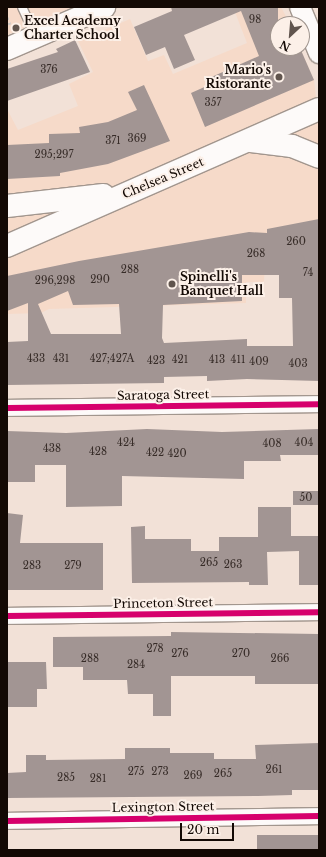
<!DOCTYPE html>
<style>
body{margin:0}
#map{position:relative;width:326px;height:857px;overflow:hidden;background:#f2e1d7;font-family:"Libre Baskerville",serif}
div>[style]{position:absolute}
[style*='--x']{left:calc(var(--x)*1px);top:calc(var(--y)*1px);width:calc(var(--w)*1px);rotate:calc(var(--a)*1deg)}
.built>*{inset:0;background:#f6dac9}
.building>*{inset:0;background:#a29593}
.path>*{height:2.5px;margin-top:-1.25px;transform-origin:0;background:repeating-linear-gradient(90deg,#d0cbc8 0 3px,transparent 0 6px)}
.roads{filter:drop-shadow(1px 0 #a2968e) drop-shadow(-1px 0 #a2968e) drop-shadow(0 1px #a2968e) drop-shadow(0 -1px #a2968e)}
.service>*{height:8px;margin:-4px;padding:0 4px;transform-origin:4px;border-radius:4px;background:#fdfaf9}
.minor>*{height:16px;margin:-8px;padding:0 8px;transform-origin:8px;border-radius:8px;background:#fdfaf9}
.tertiary>*{height:20px;margin:-10px;padding:0 10px;transform-origin:10px;border-radius:10px;background:#fdfaf9}
.secondary>*{height:22px;margin:-11px;padding:0 11px;transform-origin:11px;border-radius:11px;background:#fdfaf9}
.cycleway>*{height:6px;margin:-3px;padding:0 3px;transform-origin:3px;border-radius:3px;background:#d6006c}
.dots>*{width:11px;height:11px;translate:-50% -50%;box-sizing:border-box;border:2px solid #fcf0e8;border-radius:50%}
span{translate:-50% -50%;white-space:nowrap;text-align:center;line-height:1.15;-webkit-text-stroke:4px #fcf0e8;paint-order:stroke}
.number-label{font-size:10px;color:#372c28}
.number-label span{-webkit-text-stroke-width:0}
.poi-label{font-size:12px;color:#130904;font-weight:700}
.left{translate:0 -50%;text-align:left}
.right{translate:-100% -50%;text-align:right}
.street-label{font-size:12px;color:#130904}
.frame{position:absolute;inset:0;border:8px solid #130904;pointer-events:none}
.north{position:absolute;left:270px;top:16px;width:40px;height:40px;box-sizing:border-box;background:#fcf0e8;border:1px solid #9f948d;border-radius:50%;rotate:206deg;font-size:11px;font-weight:700;line-height:16px;text-align:center;color:#130904}
.north::after{content:'';display:block;margin:auto;width:14px;height:18px;background:#61554e;clip-path:polygon(50% 0,100% 100%,50% 72%,0 100%)}
.scale{position:absolute;left:180px;top:823px;width:54px;height:18px;box-sizing:border-box;border:2px solid #130904;border-top:0;padding-left:5px;font-size:12px;line-height:14px;white-space:nowrap;color:#130904;-webkit-text-stroke:3px #fcf0e8;paint-order:stroke}
</style>
<div id="map">
<div class="built">
<i style="clip-path:polygon(7px 7px,73px 7px,7px 35px)"></i>
<i style="clip-path:polygon(233px 7px,281px 7px,290px 24px,278px 24px,278px 48px,300px 48px,314px 80px,319px 123px,319px 263px,265px 263px,264px 282px,246px 282px,246px 303px,49px 309px,41px 313px,7px 314px,7px 109px,18px 130px,78px 106px,69px 84px,93px 72px,78px 41px,130px 19px,148px 61px,164px 55px,173px 74px,247px 43px)"></i>
</div>
<div class="building">
<i style="clip-path:polygon(171px 7px,278px 7px,278px 48px,300px 48px,314px 80px,205px 127px,191px 93px,209px 85px,207px 79px,259px 56px,241px 11px,184px 35px,195px 60px,174px 69px,165px 47px,146px 55px,134px 27px,172px 11px)"></i>
<i style="clip-path:polygon(75px 40px,90px 72px,7px 101px,7px 69px,58px 52px,56px 49px)"></i>
<i style="clip-path:polygon(144px 85px,170px 141px,108px 164px,60px 173px,60px 176px,7px 179px,7px 145px,49px 143px,49px 134px,80px 133px,79px 127px,108px 122px,137px 110px,128px 92px)"></i>
<i style="clip-path:polygon(evenodd,319px 219px,319px 381px,247px 379px,207px 381px,207px 376px,164px 377px,164px 383px,7px 385px,7px 342px,28px 341px,28px 303px,7px 311px,7px 276px,79px 261px,249px 232px,267px 233px,267px 229px,319px 219px,242px 275px,279px 275px,279px 298px,292px 298px,293px 346px,247px 346px,247px 339px,164px 343px,162px 338px,163px 305px,242px 301px,242px 275px,319px 219px,68px 291px,73px 305px,119px 304px,121px 334px,51px 334px,38px 304px,68px 291px)"></i>
<i style="clip-path:polygon(147px 429px,222px 432px,319px 429px,319px 455px,280px 455px,281px 461px,244px 461px,244px 479px,122px 476px,122px 506px,66px 507px,66px 465px,35px 465px,35px 482px,7px 482px,7px 431px,66px 433px)"></i>
<i style="clip-path:polygon(293px 491px,319px 491px,319px 505px,293px 505px)"></i>
<i style="clip-path:polygon(258px 507px,291px 507px,291px 536px,319px 536px,319px 585px,299px 585px,299px 551px,267px 552px,268px 585px,249px 585px,249px 582px,132px 583px,131px 527px,145px 526px,145px 539px,191px 539px,191px 551px,219px 551px,219px 537px,258px 537px)"></i>
<i style="clip-path:polygon(7px 513px,23px 515px,20px 543px,103px 543px,103px 590px,7px 590px)"></i>
<i style="clip-path:polygon(171px 632px,319px 634px,319px 684px,255px 684px,255px 676px,171px 676px,171px 716px,153px 716px,153px 694px,128px 694px,127px 680px,83px 680px,83px 667px,53px 667px,53px 637px,171px 636px)"></i>
<i style="clip-path:polygon(8px 662px,46px 662px,47px 689px,37px 689px,37px 707px,8px 707px)"></i>
<i style="clip-path:polygon(319px 743px,319px 790px,292px 790px,292px 795px,258px 796px,7px 798px,7px 773px,26px 772px,26px 755px,46px 755px,46px 760px,125px 759px,125px 748px,170px 748px,170px 753px,214px 753px,214px 759px,256px 759px,255px 745px)"></i>
<i style="clip-path:polygon(257px 835px,319px 835px,319px 850px,257px 850px)"></i>
</div>
<div class="path">
<i style="--x:7;--y:17;--w:8;--a:67"></i>
</div>
<div class="roads">
<div class="service">
<i style="--x:22;--y:7;--w:31;--a:65"></i>
</div>
<div class="minor">
<i style="--x:7;--y:408;--w:312;--a:-0.7"></i>
<i style="--x:7;--y:616;--w:312;--a:-0.7"></i>
<i style="--x:7;--y:821;--w:312;--a:-0.9"></i>
</div>
<div class="tertiary">
<i style="--x:300;--y:7;--w:50;--a:67.6"></i>
</div>
<div class="secondary">
<i style="--x:7;--y:49;--w:106;--a:-23.4"></i>
<i style="--x:251;--y:141;--w:41;--a:7"></i>
<i style="--x:292;--y:146;--w:29;--a:22"></i>
<i style="--x:7;--y:206;--w:97;--a:-6.5"></i>
<i style="--x:7;--y:246;--w:341;--a:-23.7"></i>
</div>
</div>
<div class="cycleway">
<i style="--x:7;--y:408;--w:312;--a:-0.7"></i>
<i style="--x:7;--y:616;--w:312;--a:-0.7"></i>
<i style="--x:7;--y:821;--w:312;--a:-0.9"></i>
</div>
<div class="dots">
<i style="left:16px;top:28px;background:#61554e"></i>
<i style="left:279px;top:77px;background:#61554e"></i>
<i style="left:172px;top:284px;background:#61554e"></i>
</div>
<div class="number-label">
<span style="left:255px;top:20px">98</span>
<span style="left:49px;top:70px">376</span>
<span style="left:213px;top:103px">357</span>
<span style="left:137px;top:139px">369</span>
<span style="left:113px;top:141px">371</span>
<span style="left:54px;top:155px">295;297</span>
<span style="left:296px;top:242px">260</span>
<span style="left:256px;top:254px">268</span>
<span style="left:130px;top:270px">288</span>
<span style="left:308px;top:273px">74</span>
<span style="left:100px;top:280px">290</span>
<span style="left:55px;top:281px">296,298</span>
<span style="left:36px;top:359px">433</span>
<span style="left:61px;top:359px">431</span>
<span style="left:112px;top:359px">427;427A</span>
<span style="left:180px;top:360px">421</span>
<span style="left:217px;top:360px">413</span>
<span style="left:238px;top:360px">411</span>
<span style="left:156px;top:361px">423</span>
<span style="left:259px;top:362px">409</span>
<span style="left:298px;top:364px">403</span>
<span style="left:126px;top:443px">424</span>
<span style="left:304px;top:443px">404</span>
<span style="left:272px;top:444px">408</span>
<span style="left:52px;top:449px">438</span>
<span style="left:98px;top:452px">428</span>
<span style="left:155px;top:453px">422</span>
<span style="left:177px;top:454px">420</span>
<span style="left:306px;top:498px">50</span>
<span style="left:209px;top:563px">265</span>
<span style="left:233px;top:565px">263</span>
<span style="left:32px;top:566px">283</span>
<span style="left:73px;top:566px">279</span>
<span style="left:155px;top:649px">278</span>
<span style="left:180px;top:654px">276</span>
<span style="left:241px;top:654px">270</span>
<span style="left:90px;top:659px">288</span>
<span style="left:280px;top:659px">266</span>
<span style="left:136px;top:665px">284</span>
<span style="left:274px;top:770px">261</span>
<span style="left:136px;top:772px">275</span>
<span style="left:160px;top:772px">273</span>
<span style="left:223px;top:774px">265</span>
<span style="left:193px;top:776px">269</span>
<span style="left:66px;top:778px">285</span>
<span style="left:98px;top:779px">281</span>
</div>
<div class="poi-label">
<span class="left" style="left:24px;top:28px">Excel Academy<br>Charter School</span>
<span class="right" style="left:271px;top:77px">Mario's<br>Ristorante</span>
<span class="left" style="left:180px;top:284px">Spinelli's<br>Banquet Hall</span>
</div>
<div class="street-label">
<span style="left:163px;top:178px;rotate:-23deg">Chelsea Street</span>
<span style="left:163px;top:395px;rotate:-1deg">Saratoga Street</span>
<span style="left:163px;top:603px;rotate:-1deg">Princeton Street</span>
<span style="left:163px;top:807px;rotate:-1deg">Lexington Street</span>
</div>
<div class="frame"></div>
<div class="north">N</div>
<div class="scale">20 m</div>
</div>
